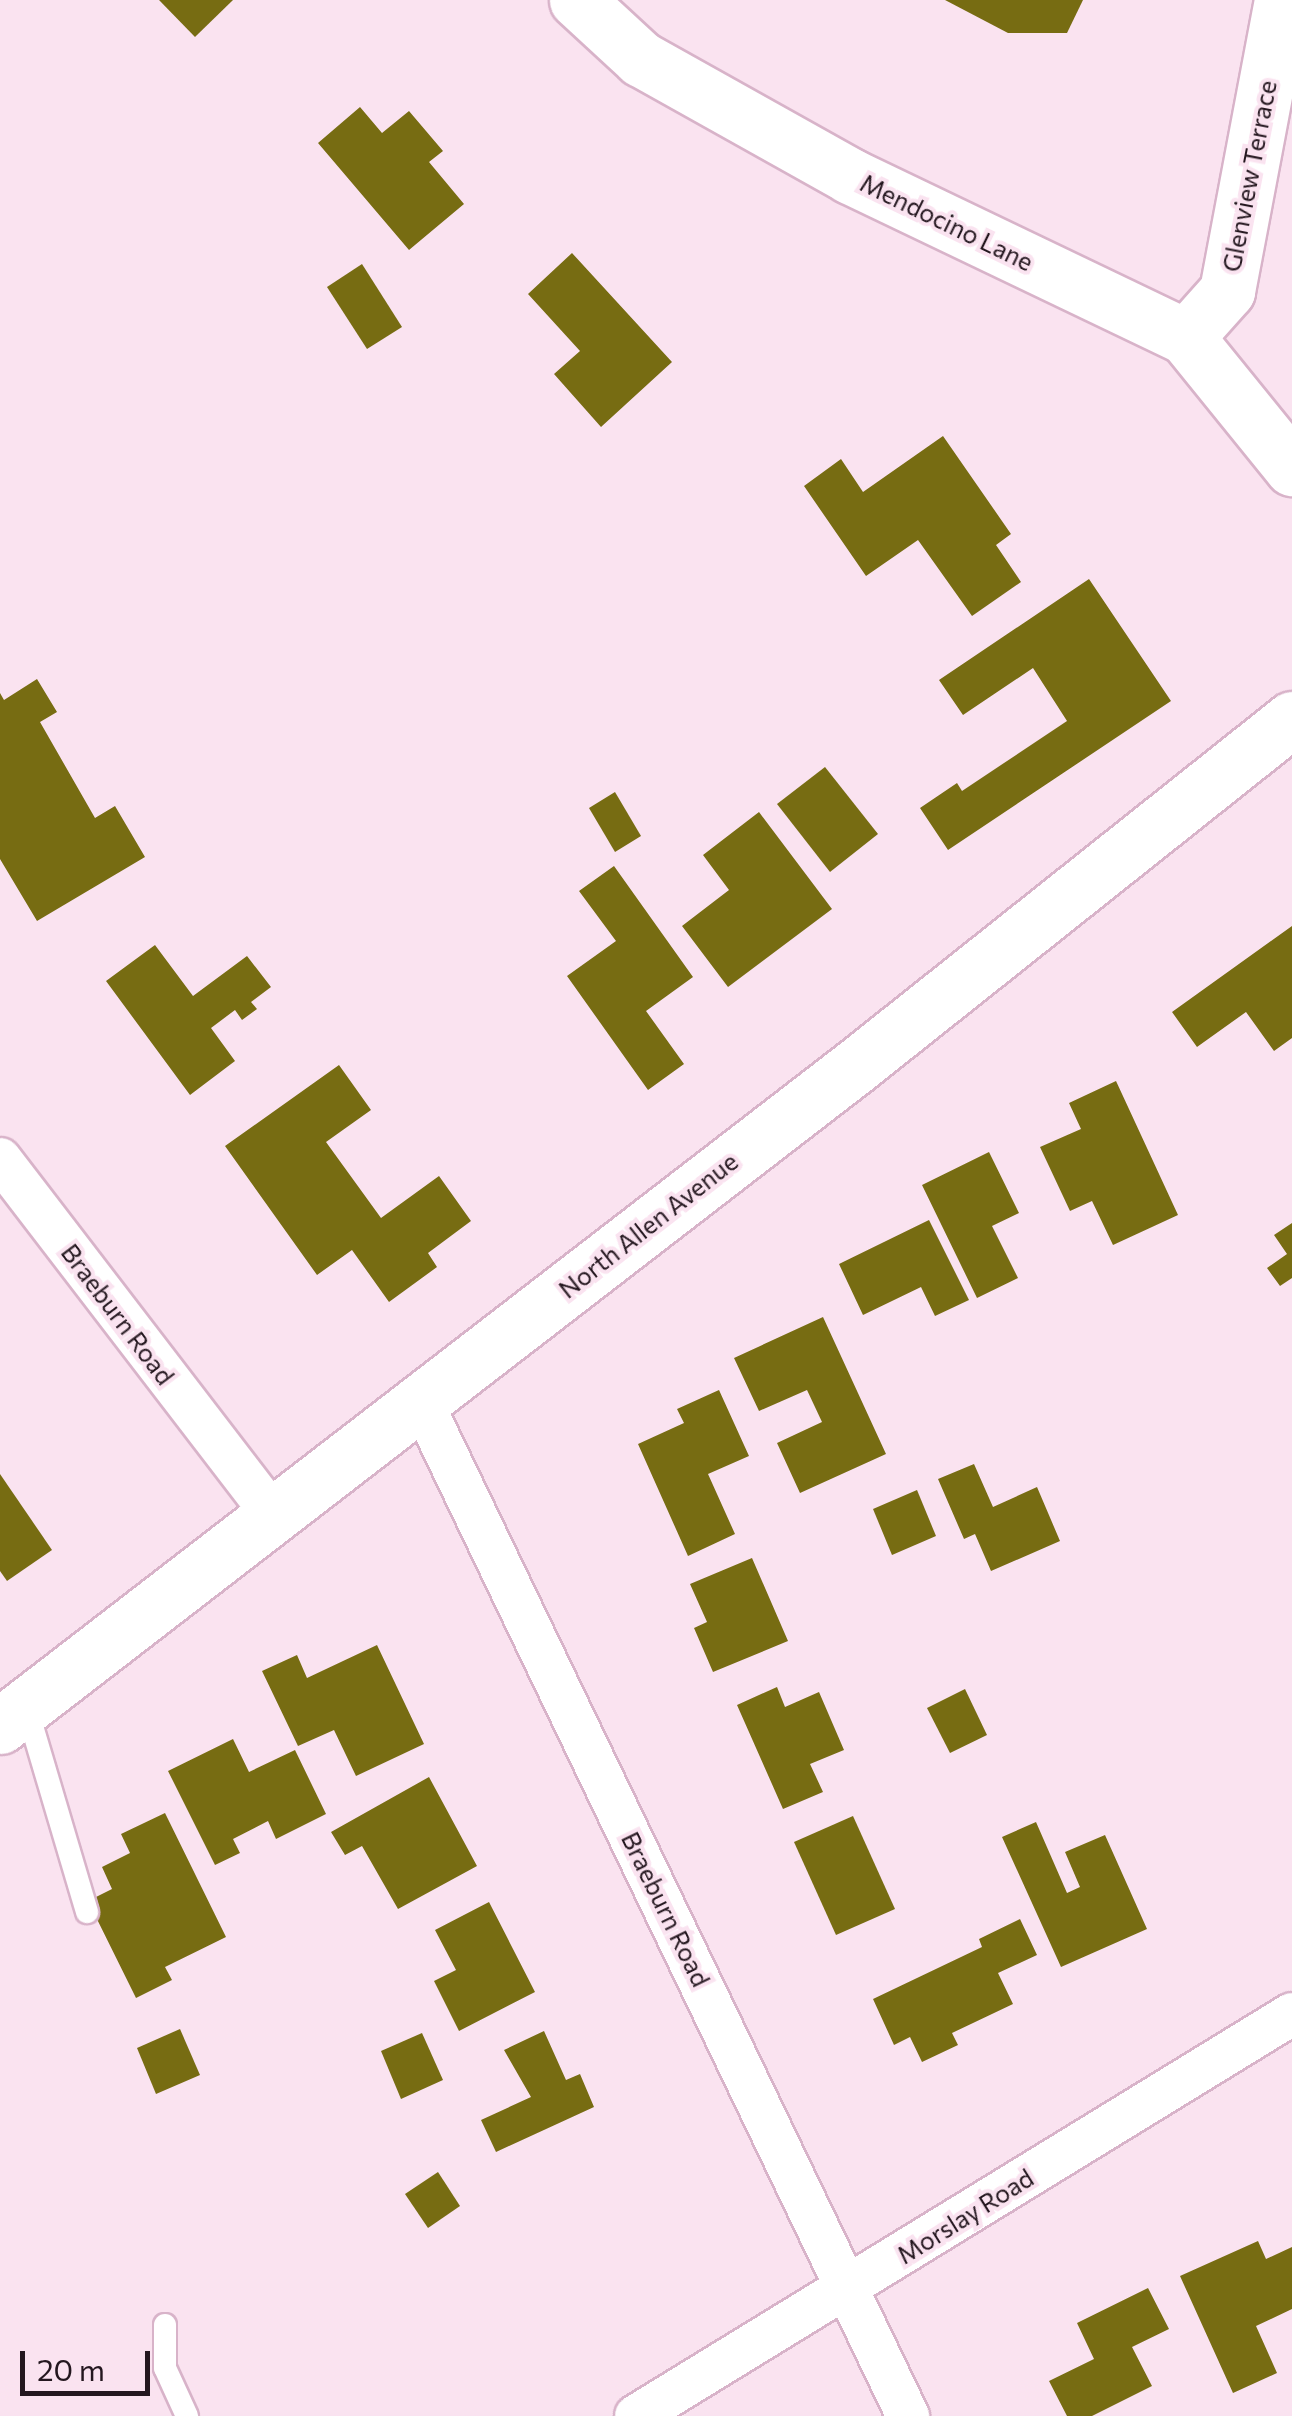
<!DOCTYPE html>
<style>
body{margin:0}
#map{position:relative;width:1292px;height:2416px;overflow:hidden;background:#fae3f0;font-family:Commissioner,sans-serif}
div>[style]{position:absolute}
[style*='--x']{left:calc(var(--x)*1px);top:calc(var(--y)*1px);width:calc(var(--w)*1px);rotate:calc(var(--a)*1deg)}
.building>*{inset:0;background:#776c12}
.roads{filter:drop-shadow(2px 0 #d8b3c9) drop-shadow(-2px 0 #d8b3c9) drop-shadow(0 2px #d8b3c9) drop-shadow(0 -2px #d8b3c9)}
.lane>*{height:22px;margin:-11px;padding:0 11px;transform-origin:11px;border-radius:11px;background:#fff}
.street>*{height:42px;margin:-21px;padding:0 21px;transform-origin:21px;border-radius:21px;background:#fff}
.secondary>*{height:55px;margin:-27.5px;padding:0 27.5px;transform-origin:27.5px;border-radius:27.5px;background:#fff}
span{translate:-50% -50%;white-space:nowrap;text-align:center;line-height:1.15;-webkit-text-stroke:8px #fae3f0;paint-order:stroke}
.street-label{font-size:25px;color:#24171f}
.scale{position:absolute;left:20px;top:2351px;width:130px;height:45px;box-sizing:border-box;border:5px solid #24171f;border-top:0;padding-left:12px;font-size:30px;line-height:35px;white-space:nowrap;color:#24171f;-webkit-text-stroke:8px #fae3f0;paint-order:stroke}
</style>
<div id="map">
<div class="building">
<i style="clip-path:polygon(159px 0,233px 0,195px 37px)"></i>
<i style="clip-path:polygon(945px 0,1083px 0,1067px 33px,1008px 33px)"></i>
<i style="clip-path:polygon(360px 107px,382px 133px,409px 111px,443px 151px,429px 162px,464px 204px,409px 250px,318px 143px)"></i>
<i style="clip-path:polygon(572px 253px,672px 362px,601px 427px,554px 374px,580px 351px,528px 294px)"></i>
<i style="clip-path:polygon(362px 264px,402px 327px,367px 349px,327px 287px)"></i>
<i style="clip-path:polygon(943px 436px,1011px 534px,996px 545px,1021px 582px,972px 616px,918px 540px,866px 576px,804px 486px,841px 459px,863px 492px)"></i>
<i style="clip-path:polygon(1089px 579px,1171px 701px,948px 850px,920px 808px,957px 783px,962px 791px,1067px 721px,1033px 668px,963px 715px,939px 680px)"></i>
<i style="clip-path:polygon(37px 679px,57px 712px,40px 722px,95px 818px,115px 806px,145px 857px,37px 921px,0 859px,0 693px,4px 700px)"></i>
<i style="clip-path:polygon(825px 767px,878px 834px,830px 872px,777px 804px)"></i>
<i style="clip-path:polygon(615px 792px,641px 836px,615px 852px,589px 808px)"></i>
<i style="clip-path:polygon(759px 812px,832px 909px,728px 987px,682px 926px,729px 890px,703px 855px)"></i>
<i style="clip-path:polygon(614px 866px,693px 977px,646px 1011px,684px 1064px,648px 1090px,567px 976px,616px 941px,579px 891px)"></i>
<i style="clip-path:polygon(1292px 926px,1292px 1038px,1274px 1051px,1246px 1012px,1197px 1047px,1172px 1012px)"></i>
<i style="clip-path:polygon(155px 945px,193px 996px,247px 956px,271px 987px,251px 1002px,257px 1009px,242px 1020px,235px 1010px,211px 1028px,235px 1061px,190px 1095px,106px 981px)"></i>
<i style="clip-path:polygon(339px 1065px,371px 1110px,326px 1142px,381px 1218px,439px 1176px,471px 1221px,428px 1253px,437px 1267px,389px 1302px,352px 1250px,317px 1275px,225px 1146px)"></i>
<i style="clip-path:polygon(1116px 1081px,1178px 1215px,1113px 1245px,1092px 1201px,1070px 1211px,1040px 1147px,1081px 1129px,1069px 1103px)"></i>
<i style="clip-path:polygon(989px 1152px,1019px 1213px,992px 1226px,1018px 1278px,977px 1298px,922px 1185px)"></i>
<i style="clip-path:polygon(929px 1220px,969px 1300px,935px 1316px,921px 1287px,863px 1315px,839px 1264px)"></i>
<i style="clip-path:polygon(1292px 1223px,1292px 1278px,1280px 1286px,1267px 1268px,1287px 1254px,1274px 1235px)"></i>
<i style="clip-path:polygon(823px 1317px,886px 1454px,800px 1493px,777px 1443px,822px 1422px,807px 1390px,759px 1411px,734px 1358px)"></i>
<i style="clip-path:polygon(719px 1390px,749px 1456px,708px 1474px,735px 1534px,688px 1556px,638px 1444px,684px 1423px,677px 1409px)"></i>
<i style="clip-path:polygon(974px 1464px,993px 1507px,1037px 1487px,1060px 1541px,991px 1571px,975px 1534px,964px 1539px,938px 1479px)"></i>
<i style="clip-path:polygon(0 1474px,52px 1550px,7px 1581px,0 1571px)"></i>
<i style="clip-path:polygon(917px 1490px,936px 1536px,892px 1555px,873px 1509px)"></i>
<i style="clip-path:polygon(752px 1558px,788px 1641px,713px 1672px,694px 1628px,707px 1622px,690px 1584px)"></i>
<i style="clip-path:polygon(377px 1645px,424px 1744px,356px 1776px,334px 1730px,298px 1746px,262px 1671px,297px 1655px,307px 1678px)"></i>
<i style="clip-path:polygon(777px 1687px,785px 1707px,819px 1692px,844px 1750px,810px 1764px,823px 1792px,783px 1809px,737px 1705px)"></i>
<i style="clip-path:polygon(965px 1689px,987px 1735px,950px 1753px,927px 1708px)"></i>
<i style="clip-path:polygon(233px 1739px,249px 1772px,295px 1750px,326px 1814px,276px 1839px,268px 1821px,233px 1839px,240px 1853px,215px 1865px,168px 1771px)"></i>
<i style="clip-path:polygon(429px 1777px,477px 1866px,398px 1909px,362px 1846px,345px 1855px,331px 1832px)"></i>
<i style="clip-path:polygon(165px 1813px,226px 1937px,165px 1967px,172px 1980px,136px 1998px,88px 1901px,112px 1889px,102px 1867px,130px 1853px,121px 1834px)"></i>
<i style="clip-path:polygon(853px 1816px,895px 1909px,836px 1935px,794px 1842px)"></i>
<i style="clip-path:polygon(1036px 1822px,1067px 1893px,1080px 1887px,1065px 1852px,1105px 1835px,1147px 1929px,1061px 1967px,1002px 1837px)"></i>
<i style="clip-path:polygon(489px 1902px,535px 1992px,459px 2031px,434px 1981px,456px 1970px,435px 1930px)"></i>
<i style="clip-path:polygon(1020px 1919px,1037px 1955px,998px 1973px,1013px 2004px,952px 2033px,958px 2045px,922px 2062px,910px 2037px,894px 2045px,873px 1999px,982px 1947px,979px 1939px)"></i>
<i style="clip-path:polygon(180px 2029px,200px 2075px,156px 2094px,137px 2048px)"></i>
<i style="clip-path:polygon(544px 2031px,566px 2080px,580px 2074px,594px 2107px,496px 2152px,481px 2120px,531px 2097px,504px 2050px)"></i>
<i style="clip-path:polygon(422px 2033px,443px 2080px,401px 2099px,381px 2051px)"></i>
<i style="clip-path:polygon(438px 2172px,460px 2206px,428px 2228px,405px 2194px)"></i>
<i style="clip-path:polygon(1258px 2241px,1266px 2259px,1292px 2247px,1292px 2309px,1256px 2326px,1277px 2373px,1233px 2393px,1180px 2276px)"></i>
<i style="clip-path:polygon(1148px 2288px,1169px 2329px,1132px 2347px,1152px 2386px,1092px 2416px,1067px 2416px,1049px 2381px,1094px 2359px,1077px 2323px)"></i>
</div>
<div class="roads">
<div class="lane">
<i style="--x:26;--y:1706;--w:215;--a:73.5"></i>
<i style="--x:165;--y:2325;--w:43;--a:90"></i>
<i style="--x:165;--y:2368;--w:53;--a:65.4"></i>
</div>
<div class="street">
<i style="--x:0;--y:1159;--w:450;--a:52.5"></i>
<i style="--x:422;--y:1403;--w:1124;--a:64.37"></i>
<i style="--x:636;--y:2416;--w:769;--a:-31.5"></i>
</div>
<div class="secondary">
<i style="--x:577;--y:0;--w:87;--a:42.7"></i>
<i style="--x:641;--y:59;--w:240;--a:29.2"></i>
<i style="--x:850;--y:176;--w:373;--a:25.6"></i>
<i style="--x:1186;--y:337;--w:169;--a:51"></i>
<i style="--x:1186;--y:337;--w:62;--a:-48.3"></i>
<i style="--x:1227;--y:291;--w:296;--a:-79.3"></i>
<i style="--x:0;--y:1726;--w:1076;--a:-37.64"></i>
<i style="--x:852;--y:1069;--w:562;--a:-38.5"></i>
</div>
</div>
<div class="street-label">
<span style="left:1249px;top:176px;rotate:-79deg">Glenview Terrace</span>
<span style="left:947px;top:222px;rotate:26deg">Mendocino Lane</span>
<span style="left:648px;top:1225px;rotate:-38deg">North Allen Avenue</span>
<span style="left:118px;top:1314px;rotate:53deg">Braeburn Road</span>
<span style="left:666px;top:1909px;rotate:64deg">Braeburn Road</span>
<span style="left:965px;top:2216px;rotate:-32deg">Morslay Road</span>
</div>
<div class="scale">20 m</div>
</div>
